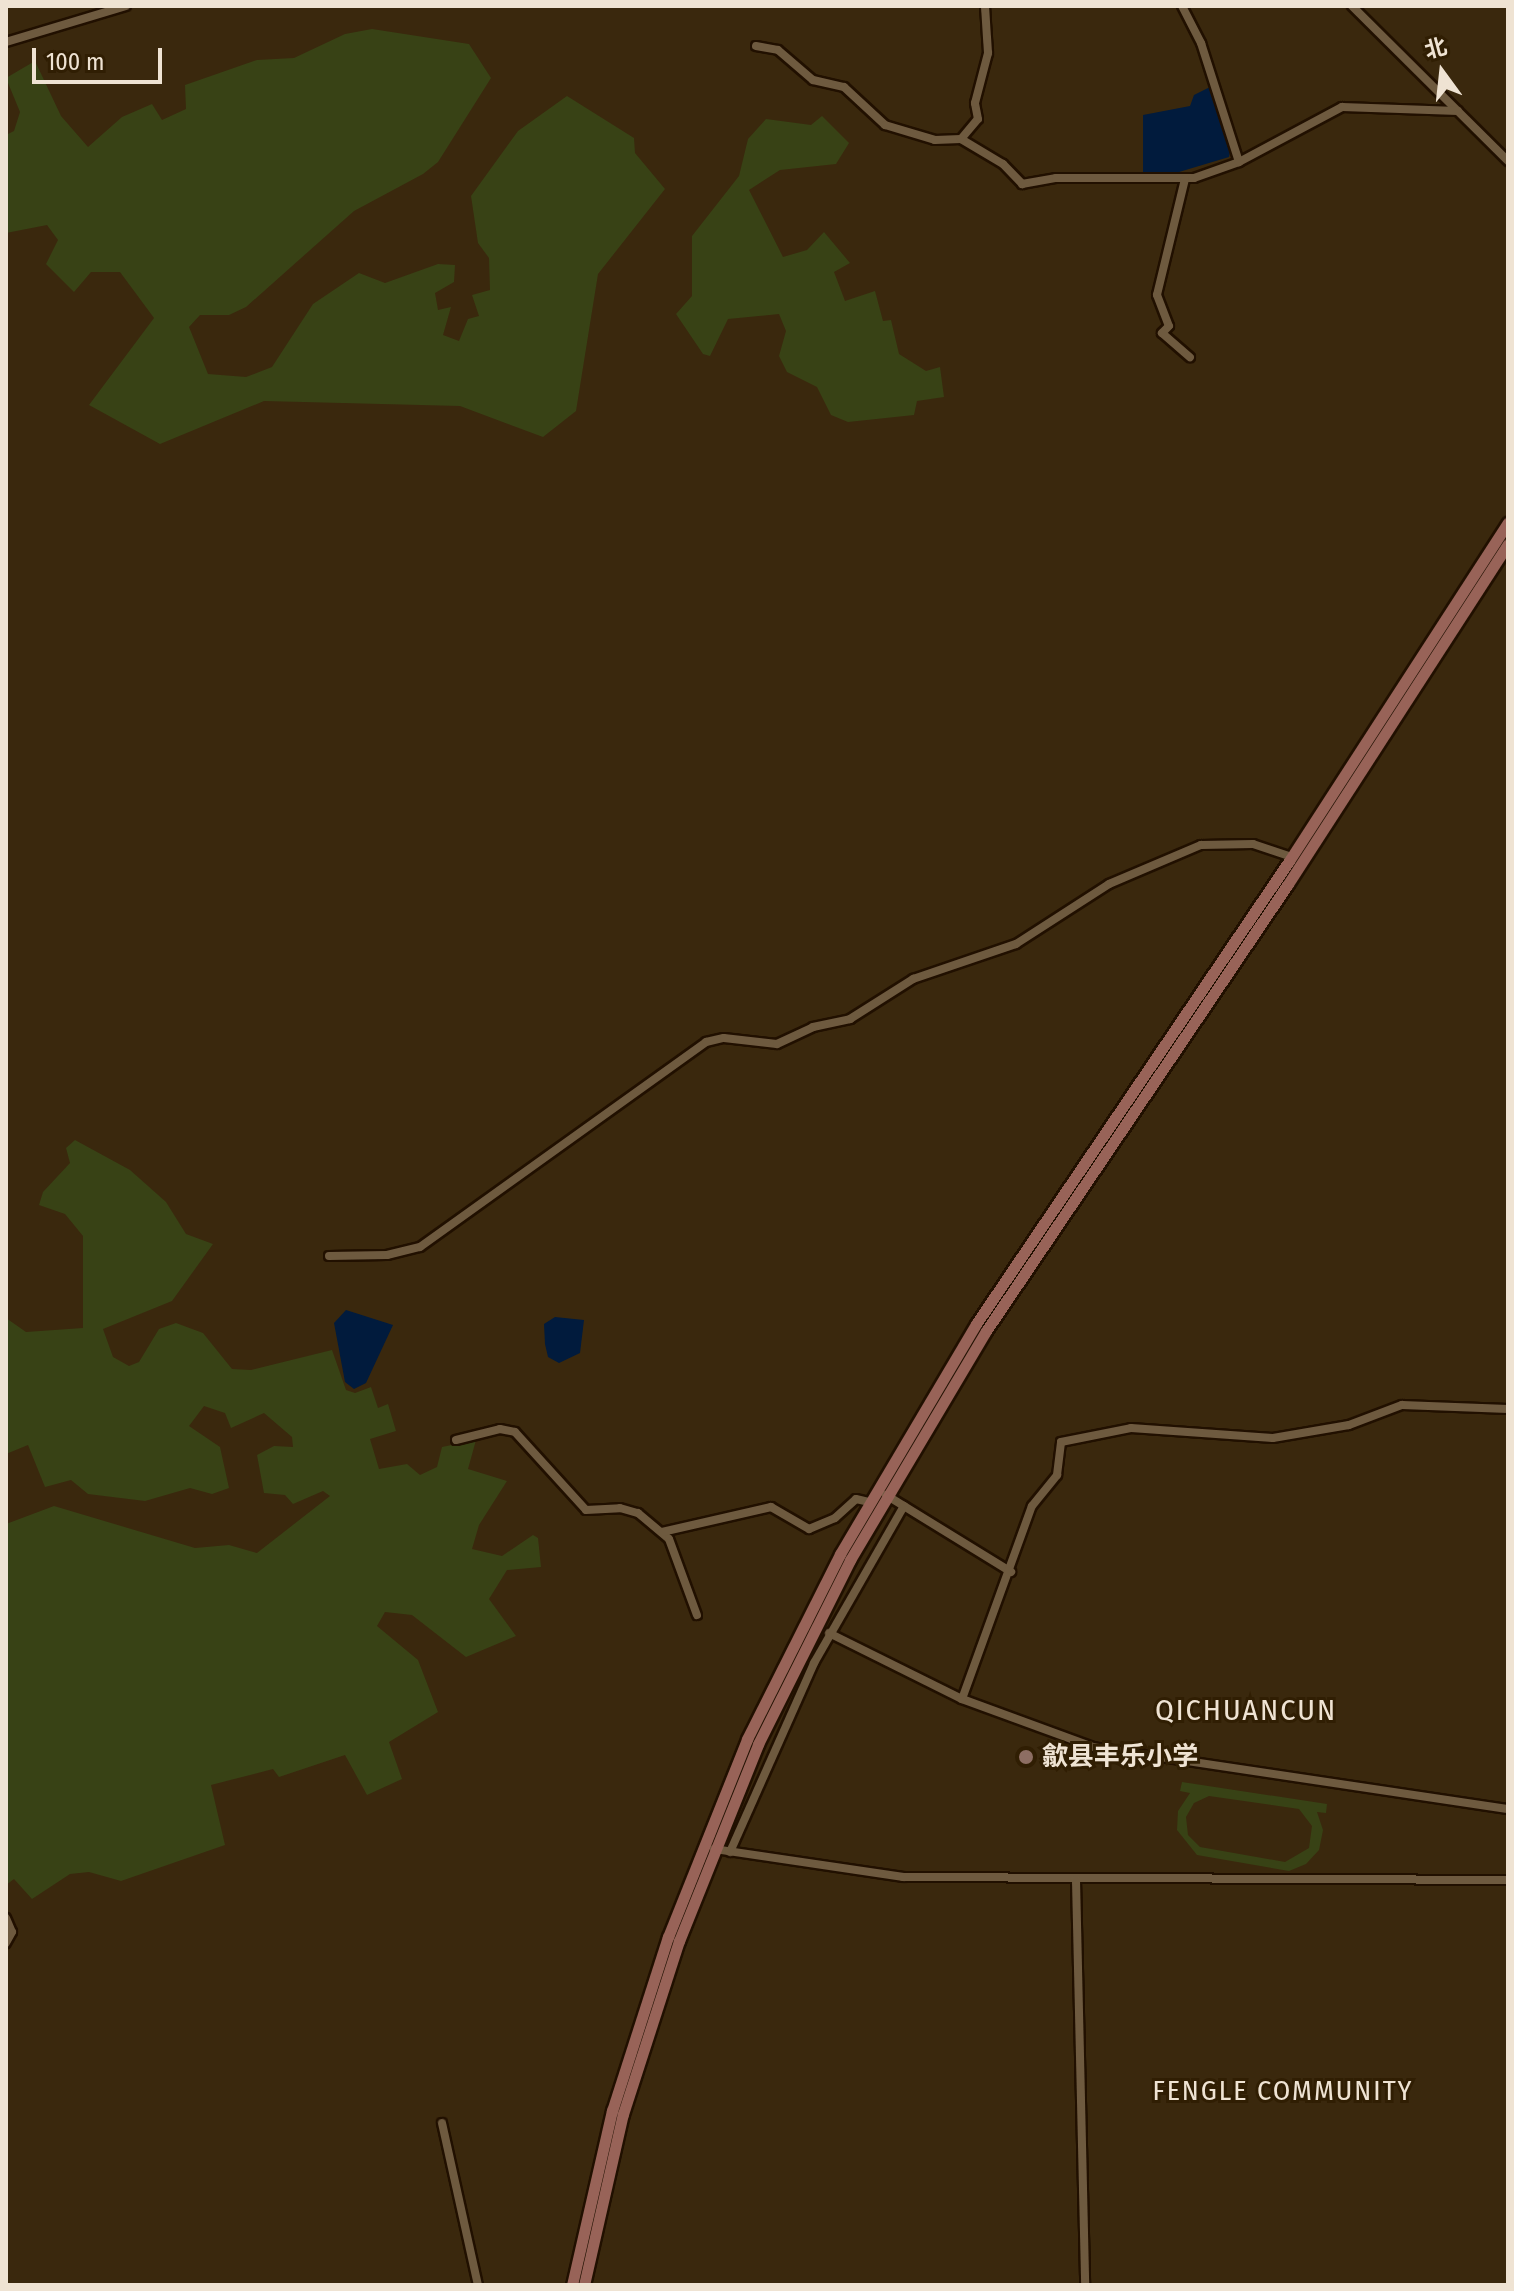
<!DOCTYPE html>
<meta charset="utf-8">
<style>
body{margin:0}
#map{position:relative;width:1514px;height:2291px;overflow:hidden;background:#3a280d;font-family:"Fira Sans Condensed","Noto Sans SC",sans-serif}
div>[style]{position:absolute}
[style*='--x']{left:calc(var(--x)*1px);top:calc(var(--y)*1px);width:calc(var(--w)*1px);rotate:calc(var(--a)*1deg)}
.green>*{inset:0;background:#384215}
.water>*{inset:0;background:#011b3d}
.roads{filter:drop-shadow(2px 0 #211000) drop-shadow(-2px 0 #211000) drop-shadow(0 2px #211000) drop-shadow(0 -2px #211000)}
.street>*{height:8px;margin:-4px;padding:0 4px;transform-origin:4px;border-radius:4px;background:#6e5a3f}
.secondary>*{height:11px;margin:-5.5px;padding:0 5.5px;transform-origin:5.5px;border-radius:5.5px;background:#986358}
.dots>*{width:22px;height:22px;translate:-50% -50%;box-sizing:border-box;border:4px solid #301e03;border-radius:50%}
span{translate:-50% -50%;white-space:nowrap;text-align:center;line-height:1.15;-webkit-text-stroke:6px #301e03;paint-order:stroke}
.poi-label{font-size:26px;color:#efe3d3;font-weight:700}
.left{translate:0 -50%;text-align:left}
.neighbourhood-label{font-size:28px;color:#efe3d3;letter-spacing:2px}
.quarter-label{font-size:30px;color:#efe3d3;letter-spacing:2px}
.frame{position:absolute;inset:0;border:8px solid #efe3d3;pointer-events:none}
.north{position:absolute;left:1402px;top:32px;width:80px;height:80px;-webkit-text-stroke:6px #301e03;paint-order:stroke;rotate:345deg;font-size:22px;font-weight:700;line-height:32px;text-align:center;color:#efe3d3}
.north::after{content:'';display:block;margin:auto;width:28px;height:36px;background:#efe3d3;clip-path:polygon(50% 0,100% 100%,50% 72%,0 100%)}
.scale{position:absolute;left:32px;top:48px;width:130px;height:36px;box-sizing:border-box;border:4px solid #efe3d3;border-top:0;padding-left:10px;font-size:24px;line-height:28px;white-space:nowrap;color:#efe3d3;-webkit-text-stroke:6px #301e03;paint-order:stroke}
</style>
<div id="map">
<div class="green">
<i style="clip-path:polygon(372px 29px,469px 44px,491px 78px,438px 162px,423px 174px,354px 211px,246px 307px,229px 315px,200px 315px,189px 327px,208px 374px,246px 377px,272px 367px,313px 304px,359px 273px,385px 283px,438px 264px,455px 265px,454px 282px,435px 293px,438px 310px,451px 307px,443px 335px,459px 341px,468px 319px,479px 316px,472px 295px,490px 290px,489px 258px,478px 243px,471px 196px,518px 131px,567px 96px,634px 138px,635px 153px,665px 189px,598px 274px,576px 411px,543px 437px,460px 406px,264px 401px,160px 444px,89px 405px,154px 318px,120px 272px,91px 272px,74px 292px,46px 264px,58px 240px,47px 225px,6px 233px,6px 135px,14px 131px,20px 112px,6px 78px,35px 61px,61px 116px,88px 147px,122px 117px,152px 104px,162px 120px,186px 109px,185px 85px,257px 60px,294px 58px,345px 34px)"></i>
<i style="clip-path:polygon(822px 116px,849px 143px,836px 164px,780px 170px,749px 190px,783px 257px,807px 250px,824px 232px,850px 263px,834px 272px,845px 301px,875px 291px,883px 321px,891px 320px,899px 354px,926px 371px,940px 367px,944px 397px,917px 401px,914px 415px,848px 422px,831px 415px,817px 387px,787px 372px,779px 356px,786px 331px,779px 314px,728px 319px,710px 356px,703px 354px,676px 314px,692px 296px,692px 236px,739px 176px,748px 139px,766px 119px,811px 125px)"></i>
<i style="clip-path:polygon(75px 1140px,130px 1170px,166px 1202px,186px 1234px,213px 1244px,172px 1301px,103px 1329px,113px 1357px,129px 1366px,139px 1362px,159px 1329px,176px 1323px,203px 1333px,232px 1369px,251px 1370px,332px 1350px,346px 1390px,355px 1393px,371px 1387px,378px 1408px,388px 1404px,396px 1431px,370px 1439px,379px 1469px,407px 1464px,420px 1475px,437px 1467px,442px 1447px,476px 1440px,468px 1469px,507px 1481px,479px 1525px,472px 1549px,502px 1556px,533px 1535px,538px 1538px,541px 1567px,507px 1570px,489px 1599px,516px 1636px,466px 1657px,412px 1615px,385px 1612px,377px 1626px,418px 1660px,438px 1712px,389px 1742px,402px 1779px,367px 1795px,345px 1755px,279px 1777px,273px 1769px,211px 1785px,225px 1845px,121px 1881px,89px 1872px,70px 1874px,32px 1899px,14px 1879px,6px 1885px,6px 1524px,54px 1506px,195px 1548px,229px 1545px,257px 1553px,330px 1496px,323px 1491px,293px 1504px,285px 1495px,264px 1493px,257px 1455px,274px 1446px,293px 1447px,292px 1437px,264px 1413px,231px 1428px,225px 1413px,204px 1406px,189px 1426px,220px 1447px,229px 1488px,212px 1494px,190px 1488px,145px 1501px,88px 1494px,71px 1480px,45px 1487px,28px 1445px,6px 1454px,6px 1318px,26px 1332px,83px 1328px,83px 1236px,65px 1214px,39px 1205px,43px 1192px,70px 1163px,66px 1148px)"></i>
<i style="clip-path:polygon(evenodd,1182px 1782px,1327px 1804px,1326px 1813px,1317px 1812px,1323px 1830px,1319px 1850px,1306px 1864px,1289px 1871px,1197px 1855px,1177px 1830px,1178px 1811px,1190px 1793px,1180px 1791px,1182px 1782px,1209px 1796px,1299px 1809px,1312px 1826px,1309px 1848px,1285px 1862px,1200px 1847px,1188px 1835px,1186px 1817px,1194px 1803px,1209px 1796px)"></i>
</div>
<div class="water">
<i style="clip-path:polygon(1210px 87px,1231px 148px,1229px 157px,1179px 172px,1143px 172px,1143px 115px,1190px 106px,1194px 95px)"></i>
<i style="clip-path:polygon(346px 1310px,393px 1325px,366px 1383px,354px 1389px,345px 1382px,334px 1323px)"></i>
<i style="clip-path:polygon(555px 1317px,584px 1320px,580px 1353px,559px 1363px,548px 1357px,545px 1344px,544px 1324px)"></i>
</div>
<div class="roads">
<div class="street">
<i style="--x:1182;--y:6;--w:42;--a:62.8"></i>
<i style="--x:1201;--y:43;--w:125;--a:72.3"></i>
<i style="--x:1352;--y:6;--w:220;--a:44.8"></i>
<i style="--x:6;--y:42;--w:125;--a:-16.7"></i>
<i style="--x:756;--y:46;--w:22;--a:10"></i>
<i style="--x:778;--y:50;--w:46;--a:40.6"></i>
<i style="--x:813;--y:80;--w:32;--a:13"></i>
<i style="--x:844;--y:87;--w:56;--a:42.8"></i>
<i style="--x:885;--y:125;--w:52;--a:16.7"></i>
<i style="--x:935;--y:140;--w:26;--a:-2"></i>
<i style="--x:961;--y:139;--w:49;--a:30.8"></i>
<i style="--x:1003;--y:164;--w:28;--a:46"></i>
<i style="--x:1022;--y:184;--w:35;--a:-10"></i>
<i style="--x:1056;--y:178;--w:138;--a:0"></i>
<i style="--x:1194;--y:178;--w:48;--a:-19.6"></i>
<i style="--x:1239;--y:162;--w:117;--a:-28.1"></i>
<i style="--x:1342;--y:107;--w:116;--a:2"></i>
<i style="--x:961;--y:139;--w:26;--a:-50"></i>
<i style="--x:978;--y:119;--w:16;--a:-101"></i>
<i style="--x:975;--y:103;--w:52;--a:-75.4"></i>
<i style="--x:988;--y:53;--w:47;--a:-93.7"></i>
<i style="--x:1185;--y:179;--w:119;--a:103.6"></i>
<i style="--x:1157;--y:295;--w:33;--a:69"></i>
<i style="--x:1169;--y:326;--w:10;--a:135"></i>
<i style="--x:1162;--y:333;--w:37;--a:41"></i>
<i style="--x:329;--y:1256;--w:58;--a:-1"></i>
<i style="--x:387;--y:1255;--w:34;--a:-14"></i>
<i style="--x:420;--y:1247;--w:352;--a:-35.6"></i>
<i style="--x:706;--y:1042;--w:18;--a:-13"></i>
<i style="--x:724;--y:1038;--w:53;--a:6.5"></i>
<i style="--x:777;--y:1044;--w:40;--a:-25"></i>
<i style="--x:813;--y:1027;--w:38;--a:-12"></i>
<i style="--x:850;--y:1019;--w:75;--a:-32.4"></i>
<i style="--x:913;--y:979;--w:109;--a:-18.8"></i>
<i style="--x:1016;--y:944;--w:111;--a:-32.8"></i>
<i style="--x:1109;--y:884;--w:100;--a:-23"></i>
<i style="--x:1201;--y:845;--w:52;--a:-1.1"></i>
<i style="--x:1253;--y:844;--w:41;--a:18.4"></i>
<i style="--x:456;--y:1440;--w:45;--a:-14"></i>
<i style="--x:500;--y:1429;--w:15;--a:11"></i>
<i style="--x:515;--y:1432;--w:105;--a:47.7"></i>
<i style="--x:586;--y:1510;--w:34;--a:-3"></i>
<i style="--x:620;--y:1508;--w:19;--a:16"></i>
<i style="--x:638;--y:1513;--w:40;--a:40"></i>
<i style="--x:669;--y:1539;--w:81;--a:69.8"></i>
<i style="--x:886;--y:1495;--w:147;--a:31.6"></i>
<i style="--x:662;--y:1532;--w:112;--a:-12.9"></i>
<i style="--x:771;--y:1507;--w:44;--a:30.1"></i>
<i style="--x:809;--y:1529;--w:28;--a:-23"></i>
<i style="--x:835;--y:1518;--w:28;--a:-42"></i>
<i style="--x:856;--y:1499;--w:13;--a:13"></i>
<i style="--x:829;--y:1633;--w:148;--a:26.4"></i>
<i style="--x:962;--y:1699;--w:140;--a:20.1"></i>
<i style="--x:1093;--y:1747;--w:420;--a:8.5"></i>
<i style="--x:962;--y:1699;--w:205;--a:-70.1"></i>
<i style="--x:1032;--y:1506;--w:40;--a:-51"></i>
<i style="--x:1057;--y:1475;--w:33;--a:-83"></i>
<i style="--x:1061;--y:1442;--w:71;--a:-11.3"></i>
<i style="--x:1131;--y:1428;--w:142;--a:4"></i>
<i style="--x:1273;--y:1438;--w:77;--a:-9.7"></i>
<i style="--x:1349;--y:1425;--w:57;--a:-20.7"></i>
<i style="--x:1402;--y:1405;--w:106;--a:2.2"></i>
<i style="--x:714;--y:1849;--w:191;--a:8.4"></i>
<i style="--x:903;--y:1877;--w:605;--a:0.28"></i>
<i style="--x:730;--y:1852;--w:207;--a:-66"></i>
<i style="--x:814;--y:1663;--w:181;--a:-60.2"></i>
<i style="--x:1076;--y:1880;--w:405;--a:88.7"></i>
<i style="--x:6;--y:1918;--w:15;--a:67"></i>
<i style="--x:12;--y:1932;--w:13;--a:119"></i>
<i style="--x:442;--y:2123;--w:166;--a:77.5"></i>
</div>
<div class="secondary">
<i style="--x:572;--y:2285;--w:179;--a:-77.1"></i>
<i style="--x:612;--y:2111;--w:183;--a:-72.2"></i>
<i style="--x:668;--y:1937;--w:213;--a:-68.2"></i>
<i style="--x:747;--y:1739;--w:207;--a:-63.3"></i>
<i style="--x:840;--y:1554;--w:267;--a:-59.4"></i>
<i style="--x:976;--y:1324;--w:559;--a:-55.94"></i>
<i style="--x:1289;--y:861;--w:403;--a:-57.1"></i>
<i style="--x:584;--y:2285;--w:175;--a:-77.2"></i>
<i style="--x:623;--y:2114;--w:182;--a:-72.1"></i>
<i style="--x:679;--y:1941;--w:212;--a:-68.1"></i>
<i style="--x:758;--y:1744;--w:206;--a:-63.4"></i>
<i style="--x:850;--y:1560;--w:266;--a:-59.3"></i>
<i style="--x:986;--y:1331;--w:539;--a:-55.96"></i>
<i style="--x:1288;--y:884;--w:405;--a:-57.1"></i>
</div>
</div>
<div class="dots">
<i style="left:1026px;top:1757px;background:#8d6e63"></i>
</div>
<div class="poi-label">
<span class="left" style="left:1042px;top:1757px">歙县丰乐小学</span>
</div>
<div class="neighbourhood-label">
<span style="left:1283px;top:2091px">FENGLE COMMUNITY</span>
</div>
<div class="quarter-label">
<span style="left:1246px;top:1710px">QICHUANCUN</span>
</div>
<div class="frame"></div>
<div class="north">北</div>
<div class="scale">100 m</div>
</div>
